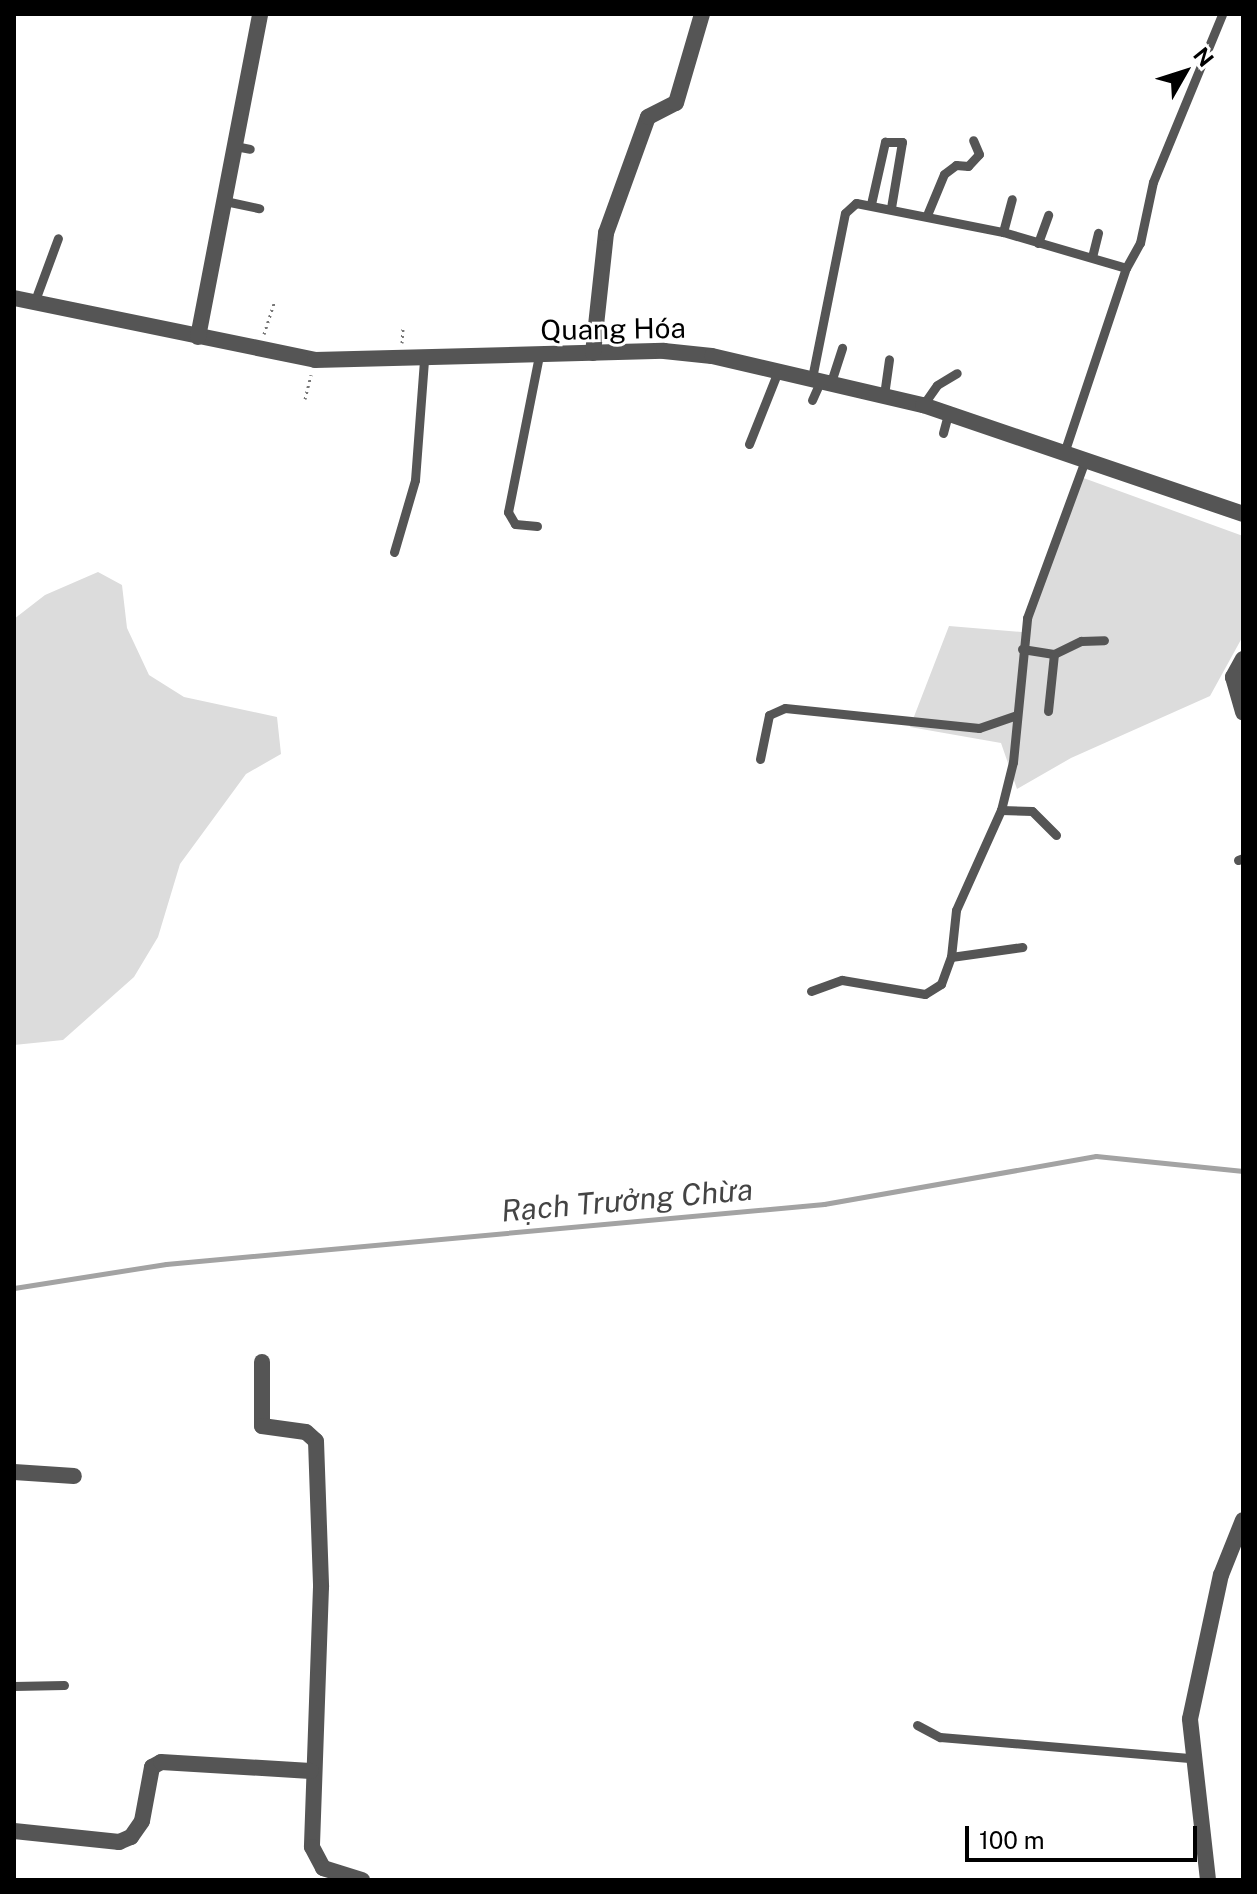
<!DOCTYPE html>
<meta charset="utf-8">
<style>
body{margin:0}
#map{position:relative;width:1257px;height:1894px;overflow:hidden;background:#fff;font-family:"Public Sans",sans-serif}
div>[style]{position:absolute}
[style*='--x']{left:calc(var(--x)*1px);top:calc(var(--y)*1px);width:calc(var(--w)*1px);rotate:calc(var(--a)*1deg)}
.green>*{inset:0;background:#dcdcdc}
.stream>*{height:5px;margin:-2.5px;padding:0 2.5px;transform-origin:2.5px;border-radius:2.5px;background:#a3a3a3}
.path>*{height:3px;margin-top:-1.5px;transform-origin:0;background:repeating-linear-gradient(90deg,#777 0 2px,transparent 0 6px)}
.lane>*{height:9px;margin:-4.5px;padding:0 4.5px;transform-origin:4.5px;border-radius:4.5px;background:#555}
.street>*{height:16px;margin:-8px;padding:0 8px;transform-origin:8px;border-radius:8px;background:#555}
span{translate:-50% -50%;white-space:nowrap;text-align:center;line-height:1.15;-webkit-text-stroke:6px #fff;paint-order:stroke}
.street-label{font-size:28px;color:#000}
.water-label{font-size:30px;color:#444;font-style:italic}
.frame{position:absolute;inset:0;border:16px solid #000;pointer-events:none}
.north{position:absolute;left:1145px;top:32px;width:80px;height:80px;-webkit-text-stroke:6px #fff;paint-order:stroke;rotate:51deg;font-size:22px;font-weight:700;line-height:32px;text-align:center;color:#000}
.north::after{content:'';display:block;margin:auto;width:28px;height:36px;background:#000;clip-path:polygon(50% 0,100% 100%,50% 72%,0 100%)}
.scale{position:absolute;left:965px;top:1826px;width:232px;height:36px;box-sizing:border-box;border:4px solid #000;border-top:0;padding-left:10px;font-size:24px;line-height:28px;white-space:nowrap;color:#000;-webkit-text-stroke:6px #fff;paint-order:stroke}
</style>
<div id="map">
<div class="green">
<i style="clip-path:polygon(1078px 476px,1243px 536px,1243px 636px,1210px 696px,1071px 758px,1017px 789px,1001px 743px,910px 727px,949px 626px,1022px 632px)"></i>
<i style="clip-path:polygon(98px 572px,122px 585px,127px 628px,149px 675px,184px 697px,277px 717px,281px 754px,246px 774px,180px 864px,158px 937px,134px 977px,63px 1040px,14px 1045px,14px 619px,45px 595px)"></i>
</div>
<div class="stream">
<i style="--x:14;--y:1288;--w:154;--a:-9"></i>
<i style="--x:166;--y:1264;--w:661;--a:-5.21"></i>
<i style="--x:824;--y:1204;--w:276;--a:-10"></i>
<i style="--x:1096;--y:1156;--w:148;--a:5.8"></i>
</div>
<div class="path">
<i style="--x:264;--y:334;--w:33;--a:-72"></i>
<i style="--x:402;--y:343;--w:15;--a:-86"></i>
<i style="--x:305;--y:399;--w:25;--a:-76"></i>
</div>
<div class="lane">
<i style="--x:235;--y:146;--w:15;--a:11"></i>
<i style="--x:225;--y:201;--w:35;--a:12"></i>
<i style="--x:871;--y:204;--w:64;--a:-77.3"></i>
<i style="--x:885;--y:142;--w:17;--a:0"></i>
<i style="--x:902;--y:142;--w:67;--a:99.5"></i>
<i style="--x:927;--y:215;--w:44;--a:-67.5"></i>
<i style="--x:944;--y:174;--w:15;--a:-37"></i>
<i style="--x:956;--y:165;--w:12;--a:5"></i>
<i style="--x:968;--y:166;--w:16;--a:-47"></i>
<i style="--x:979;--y:154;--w:15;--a:-113"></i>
<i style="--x:1003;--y:232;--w:34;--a:-75"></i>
<i style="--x:1038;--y:243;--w:30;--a:-70"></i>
<i style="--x:1092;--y:257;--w:25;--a:-76"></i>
<i style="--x:34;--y:303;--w:69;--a:-69.7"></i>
<i style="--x:812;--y:378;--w:168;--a:-78.7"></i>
<i style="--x:845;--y:213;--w:15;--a:-42"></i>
<i style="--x:856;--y:203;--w:150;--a:11.2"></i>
<i style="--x:1003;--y:232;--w:128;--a:16.3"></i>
<i style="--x:831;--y:382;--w:36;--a:-72"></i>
<i style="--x:884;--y:395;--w:36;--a:-82"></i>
<i style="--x:812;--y:400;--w:22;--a:-66"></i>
<i style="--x:923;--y:405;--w:24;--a:-55"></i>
<i style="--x:937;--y:385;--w:23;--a:-31"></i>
<i style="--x:943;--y:433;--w:20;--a:-75"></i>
<i style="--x:749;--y:444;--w:79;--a:-68.3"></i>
<i style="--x:1065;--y:450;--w:192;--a:-71.5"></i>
<i style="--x:1126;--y:268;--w:29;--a:-61"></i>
<i style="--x:1140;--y:243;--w:62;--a:-78"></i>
<i style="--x:1153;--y:182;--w:181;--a:-67.6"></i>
<i style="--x:537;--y:526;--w:22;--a:-175"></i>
<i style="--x:515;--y:524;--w:14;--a:-120"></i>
<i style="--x:508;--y:512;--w:160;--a:-78.8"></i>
<i style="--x:394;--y:552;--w:75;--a:-73.7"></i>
<i style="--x:415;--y:480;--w:121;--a:-85.7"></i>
<i style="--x:1022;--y:649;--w:32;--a:9"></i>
<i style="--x:1054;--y:654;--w:30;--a:-26"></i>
<i style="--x:1081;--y:641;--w:23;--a:-2"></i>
<i style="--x:1048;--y:711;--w:57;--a:-84"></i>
<i style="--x:760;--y:759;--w:45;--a:-78.4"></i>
<i style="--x:769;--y:715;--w:17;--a:-24"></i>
<i style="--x:785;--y:708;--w:195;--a:5.9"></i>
<i style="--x:979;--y:728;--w:40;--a:-18.9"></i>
<i style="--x:1001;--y:810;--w:31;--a:2"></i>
<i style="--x:1032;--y:811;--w:34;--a:45"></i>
<i style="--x:1238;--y:860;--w:5;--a:-22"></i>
<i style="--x:951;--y:957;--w:72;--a:-8"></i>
<i style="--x:811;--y:991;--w:33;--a:-20"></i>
<i style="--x:842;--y:980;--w:84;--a:9.6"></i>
<i style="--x:925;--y:994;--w:19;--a:-32"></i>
<i style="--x:941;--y:984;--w:29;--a:-70"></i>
<i style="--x:951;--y:957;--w:47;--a:-83.9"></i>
<i style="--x:956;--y:910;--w:110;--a:-65.8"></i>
<i style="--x:1001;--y:810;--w:49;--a:-76"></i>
<i style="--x:1013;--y:762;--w:145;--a:-84.4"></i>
<i style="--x:1027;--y:618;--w:171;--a:-69.8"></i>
<i style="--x:14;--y:1686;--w:50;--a:-1.1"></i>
<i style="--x:917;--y:1725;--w:26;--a:28"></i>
<i style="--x:940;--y:1737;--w:253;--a:4.8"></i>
</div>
<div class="street">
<i style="--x:14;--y:298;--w:307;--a:11.6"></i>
<i style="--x:315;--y:360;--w:349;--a:-1.5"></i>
<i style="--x:664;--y:351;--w:48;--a:5.9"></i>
<i style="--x:712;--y:356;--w:217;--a:13.1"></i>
<i style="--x:923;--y:405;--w:338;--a:18.8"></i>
<i style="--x:198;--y:337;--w:329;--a:-79.1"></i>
<i style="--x:593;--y:353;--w:121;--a:-83.8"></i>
<i style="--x:606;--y:233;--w:123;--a:-70.1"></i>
<i style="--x:648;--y:117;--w:31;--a:-27"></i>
<i style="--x:676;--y:103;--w:93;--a:-73.7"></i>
<i style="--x:1243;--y:659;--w:21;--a:119"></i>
<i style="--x:1233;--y:677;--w:37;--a:74"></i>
<i style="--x:262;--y:1362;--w:64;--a:90"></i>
<i style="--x:262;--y:1426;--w:44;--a:7.8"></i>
<i style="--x:306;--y:1432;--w:13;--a:42"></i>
<i style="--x:316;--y:1441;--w:146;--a:88"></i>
<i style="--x:321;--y:1587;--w:260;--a:92"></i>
<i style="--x:312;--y:1847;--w:24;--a:62"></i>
<i style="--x:323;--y:1868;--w:41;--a:17.1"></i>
<i style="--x:14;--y:1472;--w:60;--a:3.8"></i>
<i style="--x:14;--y:1831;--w:106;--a:6"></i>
<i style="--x:119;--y:1842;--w:13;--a:-23"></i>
<i style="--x:131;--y:1837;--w:19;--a:-55"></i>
<i style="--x:142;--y:1821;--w:55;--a:-79.5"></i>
<i style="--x:152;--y:1767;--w:10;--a:-29"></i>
<i style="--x:161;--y:1762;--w:150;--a:3.4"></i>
<i style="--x:1208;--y:1880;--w:162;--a:-96.4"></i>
<i style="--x:1190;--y:1719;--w:147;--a:-77.9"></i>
<i style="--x:1221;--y:1575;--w:59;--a:-68.2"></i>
</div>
<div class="street-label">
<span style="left:613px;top:329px;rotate:-1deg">Quang Hóa</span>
</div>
<div class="water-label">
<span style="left:627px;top:1200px;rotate:-5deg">Rạch Trưởng Chừa</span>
</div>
<div class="frame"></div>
<div class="north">N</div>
<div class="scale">100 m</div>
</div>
